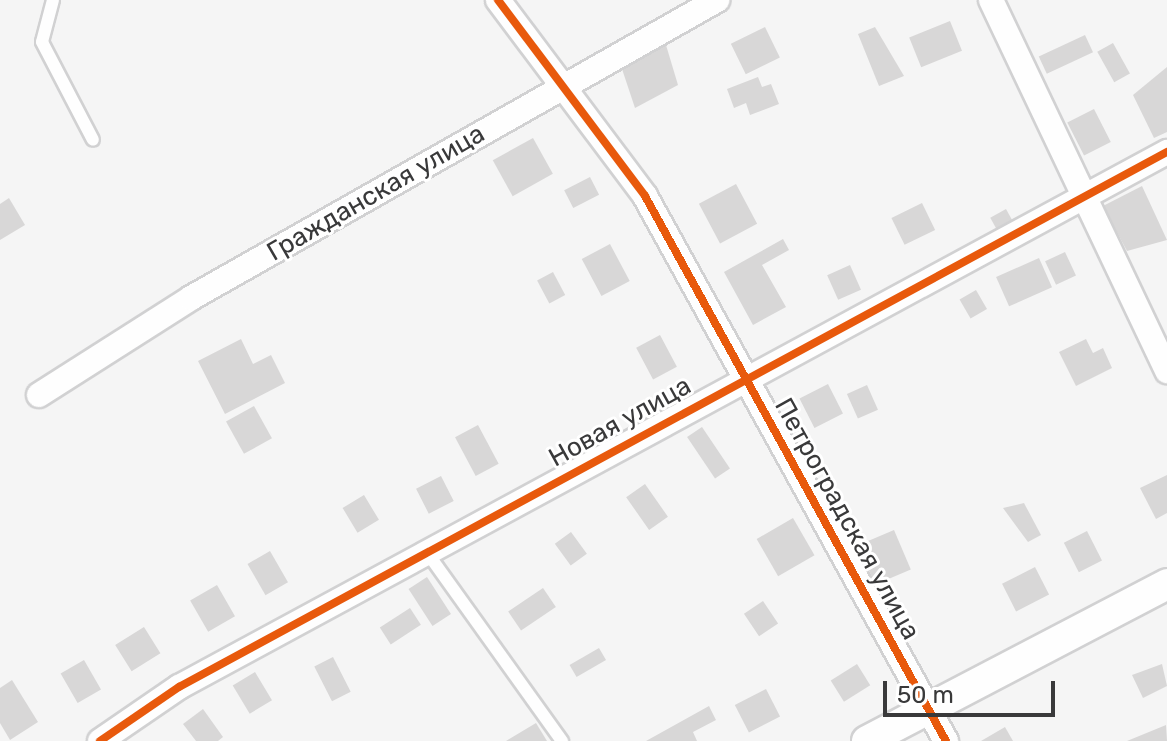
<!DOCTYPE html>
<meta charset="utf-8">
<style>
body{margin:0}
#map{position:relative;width:1167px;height:741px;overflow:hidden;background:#f5f5f5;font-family:Rubik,sans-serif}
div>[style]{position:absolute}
.building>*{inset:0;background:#d8d7d7;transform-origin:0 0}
.roads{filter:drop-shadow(2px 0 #d1d1d2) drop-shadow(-2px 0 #d1d1d2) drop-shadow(0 2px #d1d1d2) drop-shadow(0 -2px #d1d1d2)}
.service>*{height:12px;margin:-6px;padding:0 6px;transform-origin:6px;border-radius:6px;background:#fefefe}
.minor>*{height:24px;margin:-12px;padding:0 12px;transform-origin:12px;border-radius:12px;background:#fefefe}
.tertiary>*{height:30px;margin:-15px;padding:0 15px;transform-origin:15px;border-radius:15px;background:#fefefe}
.cycleway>*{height:8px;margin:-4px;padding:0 4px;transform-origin:4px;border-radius:4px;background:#e8590c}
span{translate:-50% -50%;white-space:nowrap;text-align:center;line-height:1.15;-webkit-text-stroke:6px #fff;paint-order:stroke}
.street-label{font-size:26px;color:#39393a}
.scale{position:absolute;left:883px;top:681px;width:172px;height:36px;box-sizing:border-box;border:4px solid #39393a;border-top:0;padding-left:10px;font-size:24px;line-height:28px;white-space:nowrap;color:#39393a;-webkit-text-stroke:6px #fff;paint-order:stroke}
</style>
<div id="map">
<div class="building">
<i style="left:950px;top:21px;width:32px;height:44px;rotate:68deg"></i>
<i style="left:765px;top:27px;width:34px;height:38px;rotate:64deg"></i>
<i style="clip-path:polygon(875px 27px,904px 76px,879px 86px,858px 34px)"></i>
<i style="left:1085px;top:35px;width:19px;height:51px;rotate:65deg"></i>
<i style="left:1113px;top:43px;width:35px;height:18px;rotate:61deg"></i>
<i style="clip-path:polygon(666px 45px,678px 85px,635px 108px,622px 69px)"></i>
<i style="clip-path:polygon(1167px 67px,1167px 132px,1154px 138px,1133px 95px)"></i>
<i style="clip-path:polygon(758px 77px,762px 87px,771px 84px,779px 104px,750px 115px,746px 103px,734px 108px,727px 89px)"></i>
<i style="left:1094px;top:109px;width:37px;height:30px;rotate:63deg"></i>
<i style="left:533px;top:138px;width:41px;height:46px;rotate:61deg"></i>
<i style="left:590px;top:177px;width:20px;height:29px;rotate:63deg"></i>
<i style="left:736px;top:184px;width:45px;height:42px;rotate:62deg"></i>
<i style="clip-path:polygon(1142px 186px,1167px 240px,1127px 251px,1103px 206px)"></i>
<i style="clip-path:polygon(9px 198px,25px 225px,0 240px,0 204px)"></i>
<i style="left:922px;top:203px;width:30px;height:34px;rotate:64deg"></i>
<i style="left:1006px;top:209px;width:18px;height:18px;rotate:61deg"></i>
<i style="clip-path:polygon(783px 239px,789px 250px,762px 265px,786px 307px,753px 325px,724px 272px)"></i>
<i style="left:610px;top:244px;width:42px;height:32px;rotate:62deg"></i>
<i style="left:1065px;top:252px;width:26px;height:22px;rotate:65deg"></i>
<i style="left:1039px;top:258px;width:32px;height:47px;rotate:66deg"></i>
<i style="left:850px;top:265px;width:27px;height:25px;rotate:66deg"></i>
<i style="left:553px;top:272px;width:26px;height:18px;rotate:62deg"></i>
<i style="left:976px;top:290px;width:22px;height:19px;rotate:60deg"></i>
<i style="left:660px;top:335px;width:36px;height:27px;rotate:62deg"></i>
<i style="clip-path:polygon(241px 339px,253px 364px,271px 355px,285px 383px,225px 414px,198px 361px)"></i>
<i style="clip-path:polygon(1086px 339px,1093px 353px,1103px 348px,1112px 368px,1076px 386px,1059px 352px)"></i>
<i style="left:828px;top:384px;width:33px;height:32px;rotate:63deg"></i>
<i style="left:867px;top:385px;width:27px;height:22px;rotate:66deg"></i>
<i style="left:254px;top:406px;width:37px;height:32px;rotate:61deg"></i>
<i style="left:478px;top:425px;width:44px;height:26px;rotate:62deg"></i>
<i style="left:702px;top:427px;width:50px;height:18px;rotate:56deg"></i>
<i style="clip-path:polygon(1167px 475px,1167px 513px,1156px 519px,1140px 488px)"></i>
<i style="left:441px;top:476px;width:28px;height:28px;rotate:63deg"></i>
<i style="left:645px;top:484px;width:40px;height:23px;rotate:55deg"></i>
<i style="left:364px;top:495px;width:29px;height:25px;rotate:59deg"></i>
<i style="clip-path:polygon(1024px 503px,1041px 535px,1028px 542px,1003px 508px)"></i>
<i style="left:793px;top:518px;width:43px;height:42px;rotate:60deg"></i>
<i style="left:894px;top:530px;width:43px;height:39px;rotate:67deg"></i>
<i style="left:1087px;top:531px;width:33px;height:26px;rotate:63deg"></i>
<i style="left:571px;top:532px;width:27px;height:20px;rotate:54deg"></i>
<i style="left:270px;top:551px;width:36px;height:26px;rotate:60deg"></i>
<i style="left:1035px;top:567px;width:31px;height:37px;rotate:63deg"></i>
<i style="left:427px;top:577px;width:44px;height:22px;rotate:57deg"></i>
<i style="left:217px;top:585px;width:36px;height:31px;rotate:60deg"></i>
<i style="left:543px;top:588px;width:23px;height:42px;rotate:56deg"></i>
<i style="left:763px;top:601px;width:27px;height:23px;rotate:56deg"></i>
<i style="left:410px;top:608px;width:20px;height:36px;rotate:57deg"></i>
<i style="left:144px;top:627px;width:31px;height:34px;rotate:58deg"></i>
<i style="left:599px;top:648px;width:14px;height:34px;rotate:60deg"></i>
<i style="left:333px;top:657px;width:39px;height:21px;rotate:63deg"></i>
<i style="left:84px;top:660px;width:34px;height:27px;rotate:60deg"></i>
<i style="left:857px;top:664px;width:25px;height:31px;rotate:58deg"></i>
<i style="clip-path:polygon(1162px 664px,1167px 686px,1143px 698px,1132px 675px)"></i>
<i style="left:255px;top:672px;width:33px;height:26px;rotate:59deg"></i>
<i style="clip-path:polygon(12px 680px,38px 722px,10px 740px,0 723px,0 688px)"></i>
<i style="left:766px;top:689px;width:31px;height:35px;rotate:63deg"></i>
<i style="clip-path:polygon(709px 706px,716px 720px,693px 732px,697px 741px,646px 741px)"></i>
<i style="clip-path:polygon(203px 709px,223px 737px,218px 741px,196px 741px,183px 724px)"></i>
<i style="clip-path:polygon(536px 723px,547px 741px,506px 741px)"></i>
<i style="clip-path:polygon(1166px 725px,1167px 741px,1127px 741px)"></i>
<i style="clip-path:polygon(1005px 727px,1013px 741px,981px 741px)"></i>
</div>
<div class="roads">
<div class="service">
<i style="left:53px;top:0;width:43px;rotate:104.7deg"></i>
<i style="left:42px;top:42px;width:110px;rotate:62.5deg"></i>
<i style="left:426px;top:551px;width:234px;rotate:54.4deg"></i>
</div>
<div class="minor">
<i style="left:498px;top:0;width:245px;rotate:53.1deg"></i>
<i style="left:645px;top:196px;width:623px;rotate:61.09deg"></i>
<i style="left:991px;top:0;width:411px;rotate:64.6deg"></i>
<i style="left:39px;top:395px;width:180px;rotate:-32.5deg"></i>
<i style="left:191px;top:298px;width:605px;rotate:-29.53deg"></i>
<i style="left:100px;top:741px;width:96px;rotate:-34.4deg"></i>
<i style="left:179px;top:687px;width:1124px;rotate:-28.44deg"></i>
</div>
<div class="tertiary">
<i style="left:867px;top:741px;width:339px;rotate:-27.6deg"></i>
</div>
</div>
<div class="cycleway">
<i style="left:498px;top:0;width:245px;rotate:53.1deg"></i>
<i style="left:645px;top:196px;width:623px;rotate:61.09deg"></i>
<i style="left:100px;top:741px;width:96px;rotate:-34.4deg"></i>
<i style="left:179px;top:687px;width:1124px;rotate:-28.44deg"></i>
</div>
<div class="street-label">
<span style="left:376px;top:193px;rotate:-30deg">Гражданская улица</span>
<span style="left:620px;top:422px;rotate:-29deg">Новая улица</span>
<span style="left:847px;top:519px;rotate:61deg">Петроградская улица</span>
</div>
<div class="scale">50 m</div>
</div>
